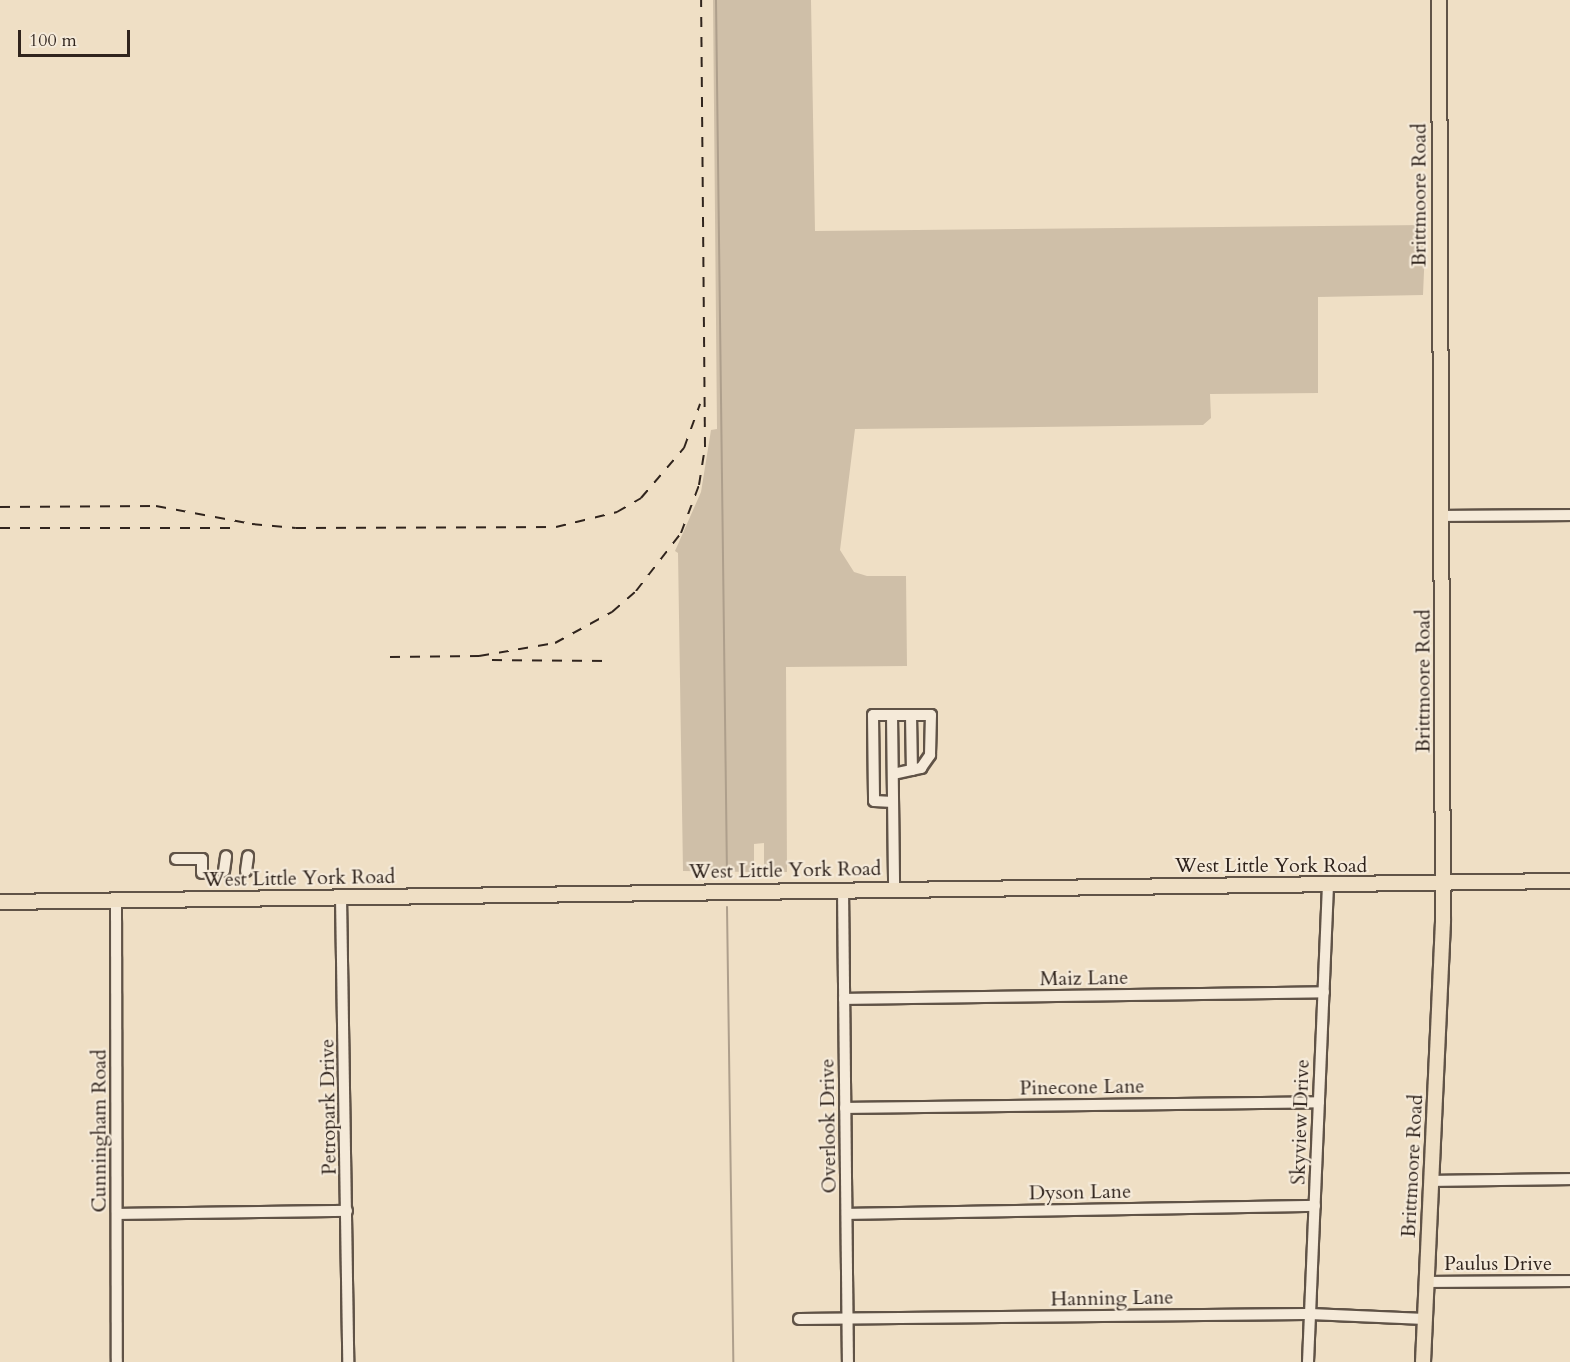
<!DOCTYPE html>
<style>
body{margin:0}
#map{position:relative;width:1570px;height:1362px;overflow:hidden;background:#efdfc5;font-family:Cardo,serif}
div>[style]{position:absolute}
.green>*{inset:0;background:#cfbfa8}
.stream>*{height:2px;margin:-1px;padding:0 1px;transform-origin:1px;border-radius:1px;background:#ae9f8c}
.roads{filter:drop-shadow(2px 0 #605347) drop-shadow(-2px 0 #605347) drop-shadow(0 2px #605347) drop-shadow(0 -2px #605347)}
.minor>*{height:10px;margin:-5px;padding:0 5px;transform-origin:5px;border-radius:5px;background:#f5ead9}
.major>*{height:14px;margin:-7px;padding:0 7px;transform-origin:7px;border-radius:7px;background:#efdfc5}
.rail>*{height:2px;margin-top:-1px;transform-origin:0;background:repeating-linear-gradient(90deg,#30241d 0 10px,transparent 0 20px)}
span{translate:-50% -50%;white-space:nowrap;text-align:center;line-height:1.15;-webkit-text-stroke:4.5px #f5ead9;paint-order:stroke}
.street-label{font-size:20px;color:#30241d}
.scale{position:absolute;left:18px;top:30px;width:112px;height:27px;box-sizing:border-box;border:3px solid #30241d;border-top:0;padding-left:8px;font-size:18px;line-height:21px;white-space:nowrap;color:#30241d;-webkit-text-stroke:4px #f5ead9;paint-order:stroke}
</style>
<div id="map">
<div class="green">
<i style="clip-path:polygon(713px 0,811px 0,815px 231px,1426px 225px,1423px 295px,1318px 297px,1318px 393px,1210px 394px,1211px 418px,1203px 425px,855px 429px,840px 550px,854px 572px,867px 576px,906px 576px,907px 666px,786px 667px,787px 872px,764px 872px,764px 843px,754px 844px,754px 872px,683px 871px,678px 553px,675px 551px,701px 492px,711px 430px,717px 429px)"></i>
</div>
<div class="stream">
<i style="left:716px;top:0;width:877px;rotate:89.28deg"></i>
<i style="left:727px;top:907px;width:455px;rotate:89.2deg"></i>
</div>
<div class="roads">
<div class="minor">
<i style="left:1441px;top:516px;width:129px;rotate:-0.4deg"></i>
<i style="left:892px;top:715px;width:173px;rotate:89.3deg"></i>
<i style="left:911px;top:715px;width:55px;rotate:89deg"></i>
<i style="left:893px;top:774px;width:29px;rotate:-12deg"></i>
<i style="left:921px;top:768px;width:16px;rotate:-55deg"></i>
<i style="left:930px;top:755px;width:40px;rotate:-88.6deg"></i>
<i style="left:931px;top:715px;width:58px;rotate:180deg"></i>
<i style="left:873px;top:715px;width:86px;rotate:89.3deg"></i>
<i style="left:874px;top:801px;width:19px;rotate:3deg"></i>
<i style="left:176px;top:859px;width:26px"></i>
<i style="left:202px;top:859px;width:14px;rotate:90deg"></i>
<i style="left:224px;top:871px;width:15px;rotate:-82deg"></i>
<i style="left:246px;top:871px;width:15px;rotate:-82deg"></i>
<i style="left:843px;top:889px;width:473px;rotate:89.4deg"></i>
<i style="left:341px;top:897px;width:465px;rotate:89.1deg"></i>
<i style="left:116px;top:900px;width:462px;rotate:89.9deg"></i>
<i style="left:844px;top:999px;width:480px;rotate:-0.8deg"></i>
<i style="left:845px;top:1108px;width:474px;rotate:-0.7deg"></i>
<i style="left:1431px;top:1181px;width:139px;rotate:-0.8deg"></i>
<i style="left:118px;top:1214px;width:229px;rotate:-0.8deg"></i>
<i style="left:847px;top:1214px;width:468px;rotate:-1deg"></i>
<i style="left:1427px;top:1282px;width:143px;rotate:-0.4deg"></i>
<i style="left:799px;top:1319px;width:511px;rotate:-0.56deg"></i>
<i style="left:1310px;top:1314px;width:115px;rotate:2.5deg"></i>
<i style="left:1308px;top:1362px;width:478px;rotate:-87.6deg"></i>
</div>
<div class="major">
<i style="left:0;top:902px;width:1570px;rotate:-0.77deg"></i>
<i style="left:1423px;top:1362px;width:441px;rotate:-87.4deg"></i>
<i style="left:1443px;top:921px;width:921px;rotate:-90.25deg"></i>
</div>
</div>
<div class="rail">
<i style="left:0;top:507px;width:156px;rotate:-0.4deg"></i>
<i style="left:156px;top:506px;width:98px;rotate:10.6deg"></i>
<i style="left:252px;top:524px;width:44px;rotate:5.2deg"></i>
<i style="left:296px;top:528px;width:260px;rotate:-0.2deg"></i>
<i style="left:556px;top:527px;width:63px;rotate:-13.8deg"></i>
<i style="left:617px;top:512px;width:28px;rotate:-30deg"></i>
<i style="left:641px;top:498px;width:66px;rotate:-49.3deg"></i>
<i style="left:684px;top:448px;width:47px;rotate:-70deg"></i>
<i style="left:0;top:528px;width:239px"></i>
<i style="left:390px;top:657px;width:89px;rotate:-0.6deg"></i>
<i style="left:479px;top:656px;width:77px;rotate:-9.7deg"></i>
<i style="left:555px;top:643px;width:65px;rotate:-28.5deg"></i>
<i style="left:612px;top:612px;width:32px;rotate:-41deg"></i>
<i style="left:636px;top:591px;width:73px;rotate:-52.2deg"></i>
<i style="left:681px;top:533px;width:51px;rotate:-69.4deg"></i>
<i style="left:699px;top:485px;width:38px;rotate:-81deg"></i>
<i style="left:705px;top:447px;width:447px;rotate:-90.5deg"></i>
<i style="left:492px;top:660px;width:120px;rotate:0.5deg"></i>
</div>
<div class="street-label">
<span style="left:1419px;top:195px;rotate:-90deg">Brittmoore Road</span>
<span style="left:1423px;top:681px;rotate:-90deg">Brittmoore Road</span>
<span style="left:1271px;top:865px">West Little York Road</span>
<span style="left:785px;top:870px;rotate:-1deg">West Little York Road</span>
<span style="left:299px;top:878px;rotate:-1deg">West Little York Road</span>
<span style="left:1084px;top:978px;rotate:-1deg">Maiz Lane</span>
<span style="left:1082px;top:1087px;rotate:-1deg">Pinecone Lane</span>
<span style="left:328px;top:1107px;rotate:-91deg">Petropark Drive</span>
<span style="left:1300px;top:1122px;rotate:-88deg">Skyview Drive</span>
<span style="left:828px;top:1126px;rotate:-91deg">Overlook Drive</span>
<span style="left:99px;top:1131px;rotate:-90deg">Cunningham Road</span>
<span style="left:1412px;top:1166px;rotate:-87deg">Brittmoore Road</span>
<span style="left:1080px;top:1192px;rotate:-1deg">Dyson Lane</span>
<span style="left:1498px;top:1263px">Paulus Drive</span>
<span style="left:1112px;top:1298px;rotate:-1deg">Hanning Lane</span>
</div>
<div class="scale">100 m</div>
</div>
